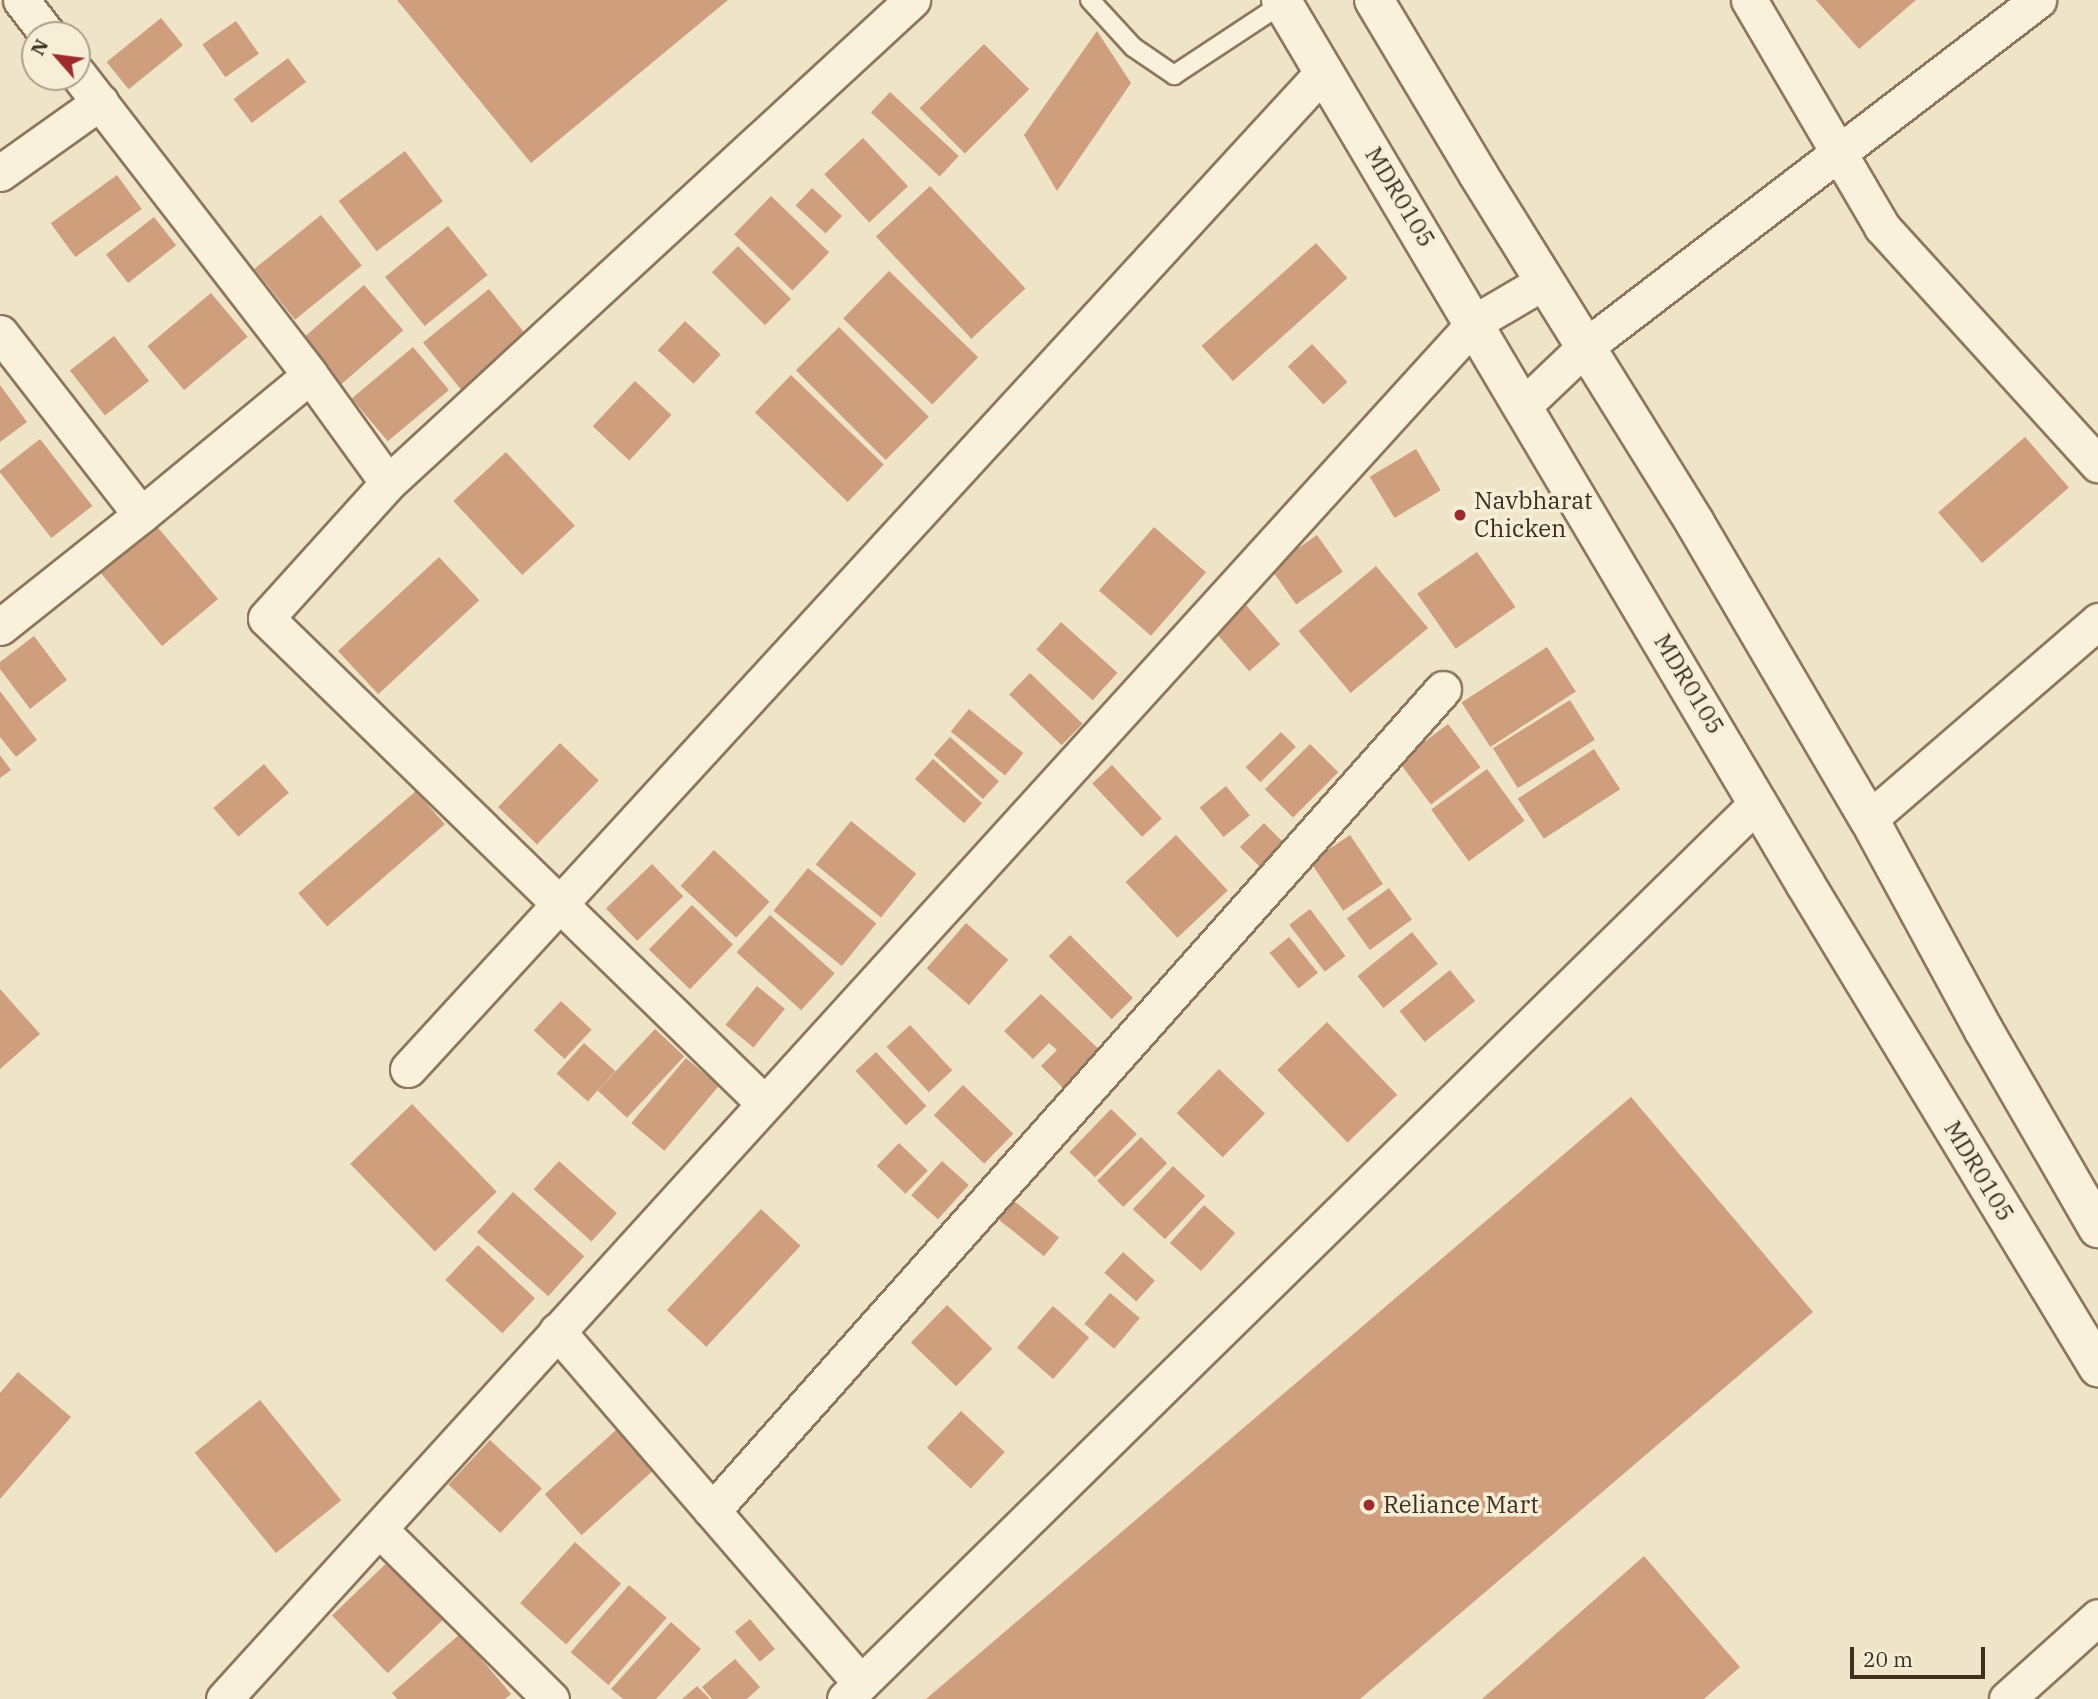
<!DOCTYPE html>
<style>
body{margin:0}
#map{position:relative;width:2098px;height:1699px;overflow:hidden;background:#f0e4c8;font-family:"IBM Plex Serif",serif}
div>[style]{position:absolute}
.building>*{inset:0;background:#cf9f7d;transform-origin:0 0}
.roads{filter:drop-shadow(2px 0 #8d765c) drop-shadow(-2px 0 #8d765c) drop-shadow(0 2px #8d765c) drop-shadow(0 -2px #8d765c)}
.lane>*{height:18px;margin:-9px;padding:0 9px;transform-origin:9px;border-radius:9px;background:#faf1dc}
.street>*{height:35px;margin:-17.5px;padding:0 17.5px;transform-origin:17.5px;border-radius:17.5px;background:#faf1dc}
.secondary>*{height:38px;margin:-19px;padding:0 19px;transform-origin:19px;border-radius:19px;background:#faf1dc}
.dots>*{width:19px;height:19px;translate:-50% -50%;box-sizing:border-box;border:4px solid #f7eed8;border-radius:50%}
span{translate:-50% -50%;white-space:nowrap;text-align:center;line-height:1.15;-webkit-text-stroke:7px #f7eed8;paint-order:stroke}
.street-label{font-size:24px;color:#3d2e20}
.poi-label{font-size:24px;color:#3d2e20}
.left{translate:0 -50%;text-align:left}
.north{position:absolute;left:21px;top:21px;width:70px;height:70px;box-sizing:border-box;background:#f7eed8;border:2px solid #ada18e;border-radius:50%;rotate:298deg;font-size:19px;font-weight:700;line-height:28px;text-align:center;color:#3d2e20}
.north::after{content:'';display:block;margin:auto;width:24px;height:32px;background:#9e2a2b;clip-path:polygon(50% 0,100% 100%,50% 72%,0 100%)}
.scale{position:absolute;left:1850px;top:1647px;width:135px;height:32px;box-sizing:border-box;border:4px solid #3d2e20;border-top:0;padding-left:9px;font-size:21px;line-height:24px;white-space:nowrap;color:#3d2e20;-webkit-text-stroke:5px #f7eed8;paint-order:stroke}
</style>
<div id="map">
<div class="building">
<i style="clip-path:polygon(397px 0,728px 0,531px 163px)"></i>
<i style="clip-path:polygon(1816px 0,1916px 0,1859px 49px)"></i>
<i style="left:161px;top:18px;width:35px;height:70px;rotate:51deg"></i>
<i style="left:236px;top:21px;width:40px;height:41px;rotate:55deg"></i>
<i style="clip-path:polygon(1097px 31px,1131px 83px,1057px 191px,1024px 135px)"></i>
<i style="left:984px;top:44px;width:64px;height:91px;rotate:45deg"></i>
<i style="left:288px;top:58px;width:30px;height:68px;rotate:53deg"></i>
<i style="left:890px;top:92px;width:94px;height:28px;rotate:43deg"></i>
<i style="left:863px;top:138px;width:66px;height:53px;rotate:47deg"></i>
<i style="left:405px;top:151px;width:63px;height:83px;rotate:53deg"></i>
<i style="left:117px;top:175px;width:42px;height:82px;rotate:54deg"></i>
<i style="left:930px;top:186px;width:140px;height:74px;rotate:47deg"></i>
<i style="left:812px;top:188px;width:41px;height:24px;rotate:43deg"></i>
<i style="left:771px;top:196px;width:81px;height:53px;rotate:44deg"></i>
<i style="left:321px;top:215px;width:65px;height:86px;rotate:51deg"></i>
<i style="left:154px;top:217px;width:36px;height:61px;rotate:52deg"></i>
<i style="left:448px;top:226px;width:63px;height:81px;rotate:51deg"></i>
<i style="left:1316px;top:243px;width:47px;height:154px;rotate:48deg"></i>
<i style="left:738px;top:246px;width:75px;height:37px;rotate:45deg"></i>
<i style="left:889px;top:271px;width:124px;height:66px;rotate:44deg"></i>
<i style="left:364px;top:285px;width:60px;height:83px;rotate:49deg"></i>
<i style="left:489px;top:289px;width:67px;height:85px;rotate:51deg"></i>
<i style="left:211px;top:293px;width:57px;height:83px;rotate:50deg"></i>
<i style="left:685px;top:321px;width:49px;height:40px;rotate:43deg"></i>
<i style="left:839px;top:327px;width:127px;height:61px;rotate:45deg"></i>
<i style="left:114px;top:336px;width:57px;height:56px;rotate:52deg"></i>
<i style="left:1312px;top:344px;width:52px;height:33px;rotate:47deg"></i>
<i style="left:413px;top:347px;width:56px;height:80px;rotate:50deg"></i>
<i style="left:791px;top:375px;width:129px;height:52px;rotate:44deg"></i>
<i style="left:635px;top:381px;width:50px;height:62px;rotate:43deg"></i>
<i style="clip-path:polygon(0 385px,27px 422px,0 442px)"></i>
<i style="left:2025px;top:437px;width:67px;height:115px;rotate:49deg"></i>
<i style="left:40px;top:439px;width:85px;height:52px;rotate:52deg"></i>
<i style="left:1416px;top:449px;width:48px;height:54px;rotate:59deg"></i>
<i style="left:506px;top:452px;width:101px;height:72px;rotate:47deg"></i>
<i style="left:155px;top:524px;width:98px;height:73px;rotate:50deg"></i>
<i style="left:1154px;top:527px;width:69px;height:84px;rotate:41deg"></i>
<i style="left:1317px;top:535px;width:45px;height:57px;rotate:55deg"></i>
<i style="left:1477px;top:552px;width:67px;height:73px;rotate:55deg"></i>
<i style="left:439px;top:557px;width:59px;height:138px;rotate:47deg"></i>
<i style="left:1376px;top:566px;width:81px;height:101px;rotate:50deg"></i>
<i style="left:1246px;top:605px;width:52px;height:41px;rotate:49deg"></i>
<i style="left:1061px;top:622px;width:76px;height:37px;rotate:42deg"></i>
<i style="clip-path:polygon(34px 636px,67px 680px,30px 709px,0 669px,0 662px)"></i>
<i style="left:1547px;top:647px;width:53px;height:102px;rotate:57deg"></i>
<i style="left:1030px;top:673px;width:73px;height:30px;rotate:44deg"></i>
<i style="clip-path:polygon(0 691px,37px 740px,16px 757px,0 737px)"></i>
<i style="left:1570px;top:700px;width:47px;height:91px;rotate:58deg"></i>
<i style="left:969px;top:709px;width:70px;height:29px;rotate:39deg"></i>
<i style="left:1448px;top:724px;width:54px;height:62px;rotate:53deg"></i>
<i style="left:1281px;top:732px;width:21px;height:50px;rotate:45deg"></i>
<i style="left:950px;top:737px;width:66px;height:24px;rotate:42deg"></i>
<i style="left:560px;top:743px;width:54px;height:89px;rotate:44deg"></i>
<i style="left:1310px;top:744px;width:40px;height:64px;rotate:45deg"></i>
<i style="left:1594px;top:749px;width:48px;height:91px;rotate:57deg"></i>
<i style="clip-path:polygon(0 755px,11px 770px,0 778px)"></i>
<i style="left:933px;top:759px;width:66px;height:27px;rotate:42deg"></i>
<i style="left:264px;top:764px;width:38px;height:67px;rotate:49deg"></i>
<i style="left:1112px;top:765px;width:73px;height:27px;rotate:47deg"></i>
<i style="left:1487px;top:769px;width:64px;height:69px;rotate:54deg"></i>
<i style="left:1226px;top:786px;width:38px;height:34px;rotate:51deg"></i>
<i style="left:416px;top:791px;width:44px;height:156px;rotate:49deg"></i>
<i style="left:851px;top:821px;width:84px;height:56px;rotate:39deg"></i>
<i style="left:1264px;top:823px;width:28px;height:34px;rotate:45deg"></i>
<i style="left:1176px;top:835px;width:76px;height:69px;rotate:47deg"></i>
<i style="left:1350px;top:835px;width:59px;height:48px;rotate:56deg"></i>
<i style="left:714px;top:850px;width:76px;height:49px;rotate:43deg"></i>
<i style="left:652px;top:864px;width:45px;height:64px;rotate:46deg"></i>
<i style="left:808px;top:868px;width:88px;height:55px;rotate:39deg"></i>
<i style="left:1389px;top:888px;width:39px;height:52px;rotate:54deg"></i>
<i style="left:692px;top:905px;width:57px;height:62px;rotate:44deg"></i>
<i style="left:1310px;top:909px;width:59px;height:26px;rotate:53deg"></i>
<i style="left:770px;top:915px;width:87px;height:50px;rotate:42deg"></i>
<i style="left:966px;top:923px;width:56px;height:60px;rotate:41deg"></i>
<i style="left:1412px;top:932px;width:41px;height:70px;rotate:51deg"></i>
<i style="left:1070px;top:935px;width:89px;height:30px;rotate:45deg"></i>
<i style="left:1289px;top:937px;width:46px;height:25px;rotate:51deg"></i>
<i style="left:1450px;top:970px;width:40px;height:65px;rotate:51deg"></i>
<i style="left:757px;top:986px;width:36px;height:50px;rotate:39deg"></i>
<i style="clip-path:polygon(0 989px,40px 1034px,0 1069px)"></i>
<i style="clip-path:polygon(1041px 994px,1105px 1055px,1068px 1093px,1041px 1066px,1057px 1050px,1049px 1043px,1033px 1059px,1004px 1031px)"></i>
<i style="left:561px;top:1001px;width:42px;height:40px;rotate:43deg"></i>
<i style="left:1327px;top:1022px;width:101px;height:69px;rotate:46deg"></i>
<i style="left:910px;top:1025px;width:62px;height:32px;rotate:47deg"></i>
<i style="left:655px;top:1029px;width:40px;height:84px;rotate:43deg"></i>
<i style="left:584px;top:1043px;width:42px;height:41px;rotate:42deg"></i>
<i style="left:876px;top:1052px;width:74px;height:28px;rotate:47deg"></i>
<i style="left:686px;top:1058px;width:43px;height:85px;rotate:40deg"></i>
<i style="left:1219px;top:1069px;width:64px;height:61px;rotate:44deg"></i>
<i style="left:963px;top:1085px;width:70px;height:42px;rotate:44deg"></i>
<i style="clip-path:polygon(1631px 1097px,1813px 1312px,1360px 1699px,926px 1699px)"></i>
<i style="left:412px;top:1104px;width:122px;height:86px;rotate:46deg"></i>
<i style="left:1111px;top:1109px;width:36px;height:60px;rotate:44deg"></i>
<i style="left:1141px;top:1137px;width:37px;height:62px;rotate:45deg"></i>
<i style="left:899px;top:1143px;width:40px;height:32px;rotate:44deg"></i>
<i style="left:559px;top:1161px;width:78px;height:38px;rotate:42deg"></i>
<i style="left:942px;top:1161px;width:36px;height:46px;rotate:42deg"></i>
<i style="left:1173px;top:1166px;width:44px;height:59px;rotate:43deg"></i>
<i style="left:513px;top:1192px;width:96px;height:54px;rotate:42deg"></i>
<i style="left:1014px;top:1201px;width:58px;height:24px;rotate:39deg"></i>
<i style="left:1204px;top:1205px;width:42px;height:51px;rotate:42deg"></i>
<i style="left:761px;top:1209px;width:54px;height:138px;rotate:43deg"></i>
<i style="left:478px;top:1245px;width:78px;height:48px;rotate:43deg"></i>
<i style="left:1123px;top:1252px;width:43px;height:28px;rotate:42deg"></i>
<i style="left:1110px;top:1293px;width:39px;height:40px;rotate:40deg"></i>
<i style="left:947px;top:1305px;width:63px;height:52px;rotate:44deg"></i>
<i style="left:1053px;top:1306px;width:48px;height:55px;rotate:41deg"></i>
<i style="clip-path:polygon(18px 1372px,71px 1417px,0 1499px,0 1393px)"></i>
<i style="left:260px;top:1400px;width:129px;height:84px;rotate:51deg"></i>
<i style="left:961px;top:1411px;width:60px;height:50px;rotate:43deg"></i>
<i style="left:625px;top:1422px;width:55px;height:108px;rotate:48deg"></i>
<i style="left:490px;top:1440px;width:71px;height:61px;rotate:43deg"></i>
<i style="left:575px;top:1542px;width:62px;height:82px;rotate:42deg"></i>
<i style="left:399px;top:1551px;width:80px;height:93px;rotate:46deg"></i>
<i style="clip-path:polygon(1644px 1556px,1740px 1667px,1704px 1699px,1482px 1699px)"></i>
<i style="left:629px;top:1585px;width:50px;height:89px;rotate:41deg"></i>
<i style="left:750px;top:1619px;width:39px;height:20px;rotate:50deg"></i>
<i style="clip-path:polygon(671px 1622px,701px 1649px,656px 1699px,623px 1699px,611px 1689px)"></i>
<i style="clip-path:polygon(460px 1634px,511px 1694px,505px 1699px,397px 1699px,392px 1693px)"></i>
<i style="clip-path:polygon(735px 1659px,760px 1687px,747px 1699px,712px 1699px,702px 1687px)"></i>
<i style="clip-path:polygon(697px 1686px,710px 1699px,682px 1699px)"></i>
</div>
<div class="roads">
<div class="lane">
<i style="left:1090px;top:0;width:64px;rotate:47.5deg"></i>
<i style="left:1133px;top:47px;width:50px;rotate:34.3deg"></i>
<i style="left:1174px;top:75px;width:131px;rotate:-33.4deg"></i>
</div>
<div class="street">
<i style="left:21px;top:0;width:44px;rotate:52.4deg"></i>
<i style="left:1749px;top:0;width:263px;rotate:59.6deg"></i>
<i style="left:1882px;top:227px;width:321px;rotate:47.7deg"></i>
<i style="left:77px;top:73px;width:381px;rotate:52.3deg"></i>
<i style="left:310px;top:375px;width:133px;rotate:54.2deg"></i>
<i style="left:0;top:173px;width:123px;rotate:-35.4deg"></i>
<i style="left:0;top:333px;width:230px;rotate:52.2deg"></i>
<i style="left:1524px;top:405px;width:84px;rotate:-43.6deg"></i>
<i style="left:1585px;top:347px;width:571px;rotate:-37.45deg"></i>
<i style="left:0;top:627px;width:180px;rotate:-38.5deg"></i>
<i style="left:141px;top:515px;width:219px;rotate:-39.6deg"></i>
<i style="left:1869px;top:819px;width:303px;rotate:-40.8deg"></i>
<i style="left:408px;top:1069px;width:1355px;rotate:-47.45deg"></i>
<i style="left:764px;top:1103px;width:695px;rotate:-135.76deg"></i>
<i style="left:266px;top:618px;width:182px;rotate:-47.9deg"></i>
<i style="left:388px;top:483px;width:713px;rotate:-42.67deg"></i>
<i style="left:557px;top:1331px;width:465px;rotate:49.2deg"></i>
<i style="left:712px;top:1511px;width:1100px;rotate:-48.35deg"></i>
<i style="left:379px;top:1529px;width:242px;rotate:44.7deg"></i>
<i style="left:224px;top:1699px;width:1860px;rotate:-47.74deg"></i>
<i style="left:1475px;top:322px;width:81px;rotate:-30.4deg"></i>
<i style="left:845px;top:1699px;width:1280px;rotate:-44.49deg"></i>
<i style="left:2007px;top:1699px;width:122px;rotate:-42deg"></i>
</div>
<div class="secondary">
<i style="left:1281px;top:0;width:1029px;rotate:59.32deg"></i>
<i style="left:1806px;top:885px;width:564px;rotate:58.79deg"></i>
<i style="left:1374px;top:0;width:203px;rotate:59.1deg"></i>
<i style="left:1478px;top:174px;width:411px;rotate:58.1deg"></i>
<i style="left:1695px;top:523px;width:343px;rotate:59.6deg"></i>
<i style="left:1869px;top:819px;width:239px;rotate:61.5deg"></i>
<i style="left:1983px;top:1029px;width:230px;rotate:60deg"></i>
</div>
</div>
<div class="dots">
<i style="left:1460px;top:515px;background:#9e2a2b"></i>
<i style="left:1369px;top:1505px;background:#9e2a2b"></i>
</div>
<div class="street-label">
<span style="left:1400px;top:197px;rotate:59deg">MDR0105</span>
<span style="left:1689px;top:684px;rotate:59deg">MDR0105</span>
<span style="left:1979px;top:1171px;rotate:59deg">MDR0105</span>
</div>
<div class="poi-label">
<span class="left" style="left:1474px;top:515px">Navbharat<br>Chicken</span>
<span class="left" style="left:1383px;top:1505px">Reliance Mart</span>
</div>
<div class="north">N</div>
<div class="scale">20 m</div>
</div>
